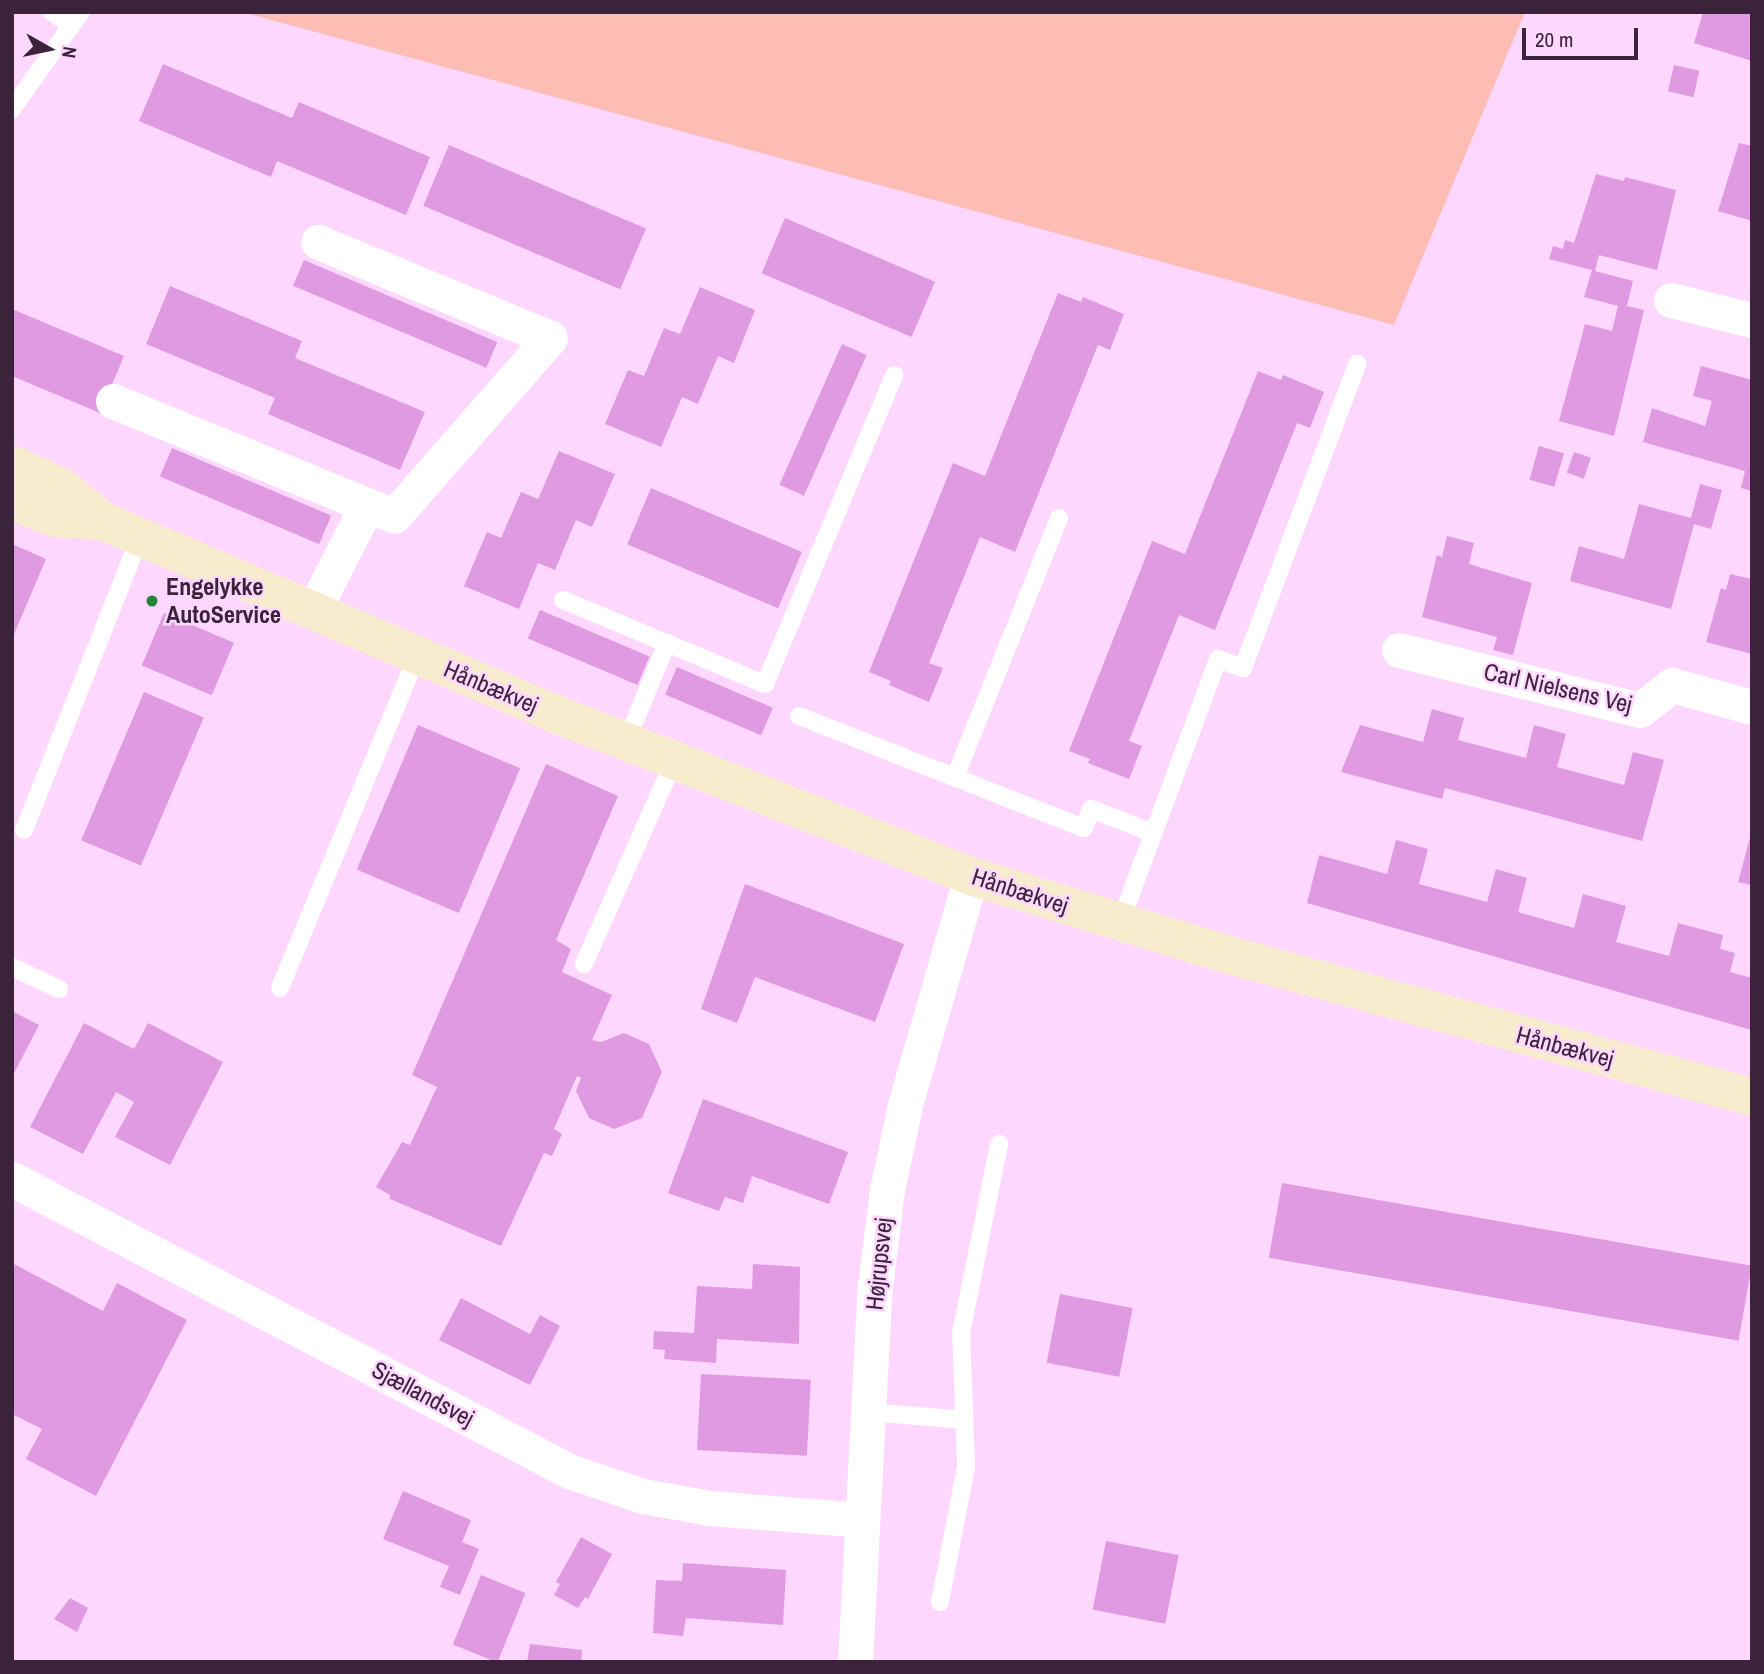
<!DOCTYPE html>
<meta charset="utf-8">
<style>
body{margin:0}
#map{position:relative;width:1764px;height:1674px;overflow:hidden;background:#fdd7fd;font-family:"Archivo Narrow",sans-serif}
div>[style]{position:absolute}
.green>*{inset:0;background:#fdbcb4}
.building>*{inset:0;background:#e09ae1;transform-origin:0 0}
.lane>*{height:18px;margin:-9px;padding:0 9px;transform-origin:9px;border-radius:9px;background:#fff}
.street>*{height:35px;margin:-17.5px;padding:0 17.5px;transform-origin:17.5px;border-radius:17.5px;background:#fff}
.secondary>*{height:38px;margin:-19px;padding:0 19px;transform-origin:19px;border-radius:19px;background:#f8eccf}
.dots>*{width:19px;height:19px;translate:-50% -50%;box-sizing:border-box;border:4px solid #fdd7fd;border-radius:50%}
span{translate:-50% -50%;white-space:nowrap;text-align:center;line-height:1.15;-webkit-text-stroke:5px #fdd7fd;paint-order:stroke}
.poi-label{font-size:24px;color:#3b233b;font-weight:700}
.left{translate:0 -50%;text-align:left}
.street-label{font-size:24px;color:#3b233b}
.frame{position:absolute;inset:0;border:14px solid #3b233b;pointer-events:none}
.north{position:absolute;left:14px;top:14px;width:70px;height:70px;-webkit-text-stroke:5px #fdd7fd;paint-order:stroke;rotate:99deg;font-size:19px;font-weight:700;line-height:28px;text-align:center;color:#3b233b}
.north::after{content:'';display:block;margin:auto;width:24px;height:32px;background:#3b233b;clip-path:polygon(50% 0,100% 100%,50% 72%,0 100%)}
.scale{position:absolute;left:1522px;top:28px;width:116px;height:32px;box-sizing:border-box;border:4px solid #3b233b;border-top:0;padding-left:9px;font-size:21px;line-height:24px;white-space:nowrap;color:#3b233b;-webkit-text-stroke:5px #fdd7fd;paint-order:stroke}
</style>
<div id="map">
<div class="green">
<i style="clip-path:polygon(242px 12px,1525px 12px,1394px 325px)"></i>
</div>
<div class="building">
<i style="clip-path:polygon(1703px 12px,1752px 12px,1752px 61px,1694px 43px)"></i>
<i style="clip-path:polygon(163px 64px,292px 118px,299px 102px,430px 157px,406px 215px,277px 161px,271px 177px,139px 121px)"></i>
<i style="left:1674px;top:65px;width:26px;height:27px;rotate:13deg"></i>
<i style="clip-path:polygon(1739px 143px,1752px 146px,1752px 221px,1718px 211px)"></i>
<i style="left:449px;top:145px;width:214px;height:66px;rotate:23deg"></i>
<i style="clip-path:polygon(1596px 174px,1624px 181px,1625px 177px,1676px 190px,1657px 270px,1599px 255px,1595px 271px,1633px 281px,1627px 306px,1644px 310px,1614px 436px,1559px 421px,1585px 324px,1612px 331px,1618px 306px,1584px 297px,1592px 270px,1549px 259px,1553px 246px,1563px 249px,1565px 240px,1574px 243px)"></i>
<i style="left:785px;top:218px;width:163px;height:60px;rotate:23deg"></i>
<i style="left:304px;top:260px;width:210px;height:28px;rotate:23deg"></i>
<i style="clip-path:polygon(170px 286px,302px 341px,295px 358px,425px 412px,400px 470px,268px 414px,275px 398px,146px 344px)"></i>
<i style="clip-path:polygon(700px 287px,755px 310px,734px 363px,718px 356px,698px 404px,682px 397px,661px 447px,605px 424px,628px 370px,644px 376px,664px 328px,680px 334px)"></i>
<i style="clip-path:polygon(1058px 293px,1081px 302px,1083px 297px,1124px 314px,1110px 350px,1098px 345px,1015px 552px,980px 537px,929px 663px,943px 668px,929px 702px,889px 685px,891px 681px,869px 672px,953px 463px,985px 476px)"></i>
<i style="clip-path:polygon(12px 309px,124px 356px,100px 413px,12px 376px)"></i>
<i style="left:842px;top:344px;width:27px;height:154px;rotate:24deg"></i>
<i style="clip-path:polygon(1701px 366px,1752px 380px,1752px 491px,1741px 488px,1745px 471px,1643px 442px,1652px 408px,1705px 426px,1712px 401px,1693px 396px)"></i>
<i style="clip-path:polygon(1258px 371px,1281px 380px,1283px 375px,1324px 392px,1310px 428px,1297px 423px,1215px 630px,1179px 615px,1129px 741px,1142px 746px,1129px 779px,1088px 763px,1090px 759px,1069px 751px,1152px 541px,1185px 554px)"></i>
<i style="left:1539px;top:446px;width:26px;height:35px;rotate:16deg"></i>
<i style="left:172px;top:448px;width:173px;height:31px;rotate:23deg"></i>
<i style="clip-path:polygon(559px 451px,615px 474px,592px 527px,576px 520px,555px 570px,538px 563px,519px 609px,464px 586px,487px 532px,501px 538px,521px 492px,538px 499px)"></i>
<i style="left:1574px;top:452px;width:18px;height:22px;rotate:19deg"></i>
<i style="clip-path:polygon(1700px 484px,1722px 490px,1711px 529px,1694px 524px,1671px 609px,1570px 581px,1579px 546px,1624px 559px,1639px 504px,1691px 518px)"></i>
<i style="left:651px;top:488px;width:164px;height:61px;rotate:23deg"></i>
<i style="clip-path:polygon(1447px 536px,1474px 543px,1469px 564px,1532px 583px,1513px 655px,1493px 650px,1497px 637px,1422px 617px,1437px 555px,1442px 557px)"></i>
<i style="clip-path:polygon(12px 544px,46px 559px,12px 639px)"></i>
<i style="clip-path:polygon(1730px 574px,1752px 579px,1752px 654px,1706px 642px,1721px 588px,1726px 590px)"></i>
<i style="left:540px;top:610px;width:119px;height:31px;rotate:23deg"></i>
<i style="left:164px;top:613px;width:76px;height:57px;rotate:23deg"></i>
<i style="left:677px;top:667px;width:104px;height:30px;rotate:23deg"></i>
<i style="left:144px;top:692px;width:65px;height:161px;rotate:23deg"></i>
<i style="clip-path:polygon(1432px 709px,1464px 718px,1458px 740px,1526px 758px,1534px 725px,1566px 734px,1557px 767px,1624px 785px,1633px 752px,1664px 760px,1642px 841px,1445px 788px,1442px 799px,1341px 772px,1360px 725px,1423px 742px)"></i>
<i style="left:418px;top:725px;width:111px;height:157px;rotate:23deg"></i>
<i style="clip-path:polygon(546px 764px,618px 796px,556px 940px,571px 949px,562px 972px,612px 995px,592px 1040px,601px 1042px,624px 1033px,649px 1044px,662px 1072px,642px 1118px,614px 1129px,589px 1118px,576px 1091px,581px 1078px,577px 1076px,554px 1129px,562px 1134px,552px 1156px,544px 1153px,501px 1246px,390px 1199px,390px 1195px,376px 1187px,402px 1142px,410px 1145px,437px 1087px,412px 1075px)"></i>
<i style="clip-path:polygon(1751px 834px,1752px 835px,1752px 885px,1738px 882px)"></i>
<i style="clip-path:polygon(1396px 840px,1428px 849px,1419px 884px,1487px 902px,1496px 869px,1527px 878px,1518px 912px,1574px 928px,1583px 894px,1626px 906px,1616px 942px,1669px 956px,1678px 923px,1723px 935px,1720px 949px,1735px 953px,1730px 972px,1752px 978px,1752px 1030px,1307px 903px,1319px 855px,1387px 874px)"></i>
<i style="clip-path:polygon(745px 884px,904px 944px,875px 1022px,755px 977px,737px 1023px,701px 1009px)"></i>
<i style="clip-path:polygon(12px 1011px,39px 1025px,12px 1077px)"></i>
<i style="clip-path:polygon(84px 1023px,134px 1049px,148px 1023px,223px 1062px,170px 1165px,115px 1137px,134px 1102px,116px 1092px,83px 1154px,30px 1127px)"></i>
<i style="clip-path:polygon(703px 1099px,848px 1152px,829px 1204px,752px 1176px,743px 1203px,725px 1197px,719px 1211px,668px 1193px)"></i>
<i style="left:1282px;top:1183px;width:477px;height:76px;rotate:10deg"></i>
<i style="clip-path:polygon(12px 1263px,103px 1311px,117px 1283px,187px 1320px,96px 1496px,26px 1459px,42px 1429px,12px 1414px)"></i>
<i style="clip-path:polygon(753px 1264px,800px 1267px,799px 1344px,717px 1339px,716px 1363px,664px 1359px,665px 1350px,653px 1349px,654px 1331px,694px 1333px,697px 1286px,752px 1289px)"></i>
<i style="left:1060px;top:1294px;width:74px;height:70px;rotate:11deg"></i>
<i style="clip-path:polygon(461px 1298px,530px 1334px,540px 1315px,560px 1326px,530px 1385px,439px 1340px)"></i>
<i style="left:701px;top:1374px;width:110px;height:76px;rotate:3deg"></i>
<i style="clip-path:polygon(403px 1491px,471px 1520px,462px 1542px,479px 1549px,460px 1595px,440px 1587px,449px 1566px,383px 1539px)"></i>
<i style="clip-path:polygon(581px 1537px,612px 1554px,588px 1599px,585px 1597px,578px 1608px,554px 1595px,560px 1584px,556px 1582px)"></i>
<i style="left:1106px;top:1541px;width:74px;height:70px;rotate:11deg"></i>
<i style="clip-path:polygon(683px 1563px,786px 1570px,783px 1625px,686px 1618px,683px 1636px,653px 1633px,656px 1580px,682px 1581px)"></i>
<i style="left:481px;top:1575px;width:48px;height:75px;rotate:22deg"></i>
<i style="clip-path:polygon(70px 1598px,88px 1608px,77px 1632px,54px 1619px)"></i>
<i style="clip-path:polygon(530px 1644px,582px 1650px,581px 1662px,527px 1662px)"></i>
</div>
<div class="lane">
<i style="left:52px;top:12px;width:24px;rotate:36deg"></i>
<i style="left:12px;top:109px;width:119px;rotate:-54.6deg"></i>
<i style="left:563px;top:600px;width:219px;rotate:22.6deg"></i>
<i style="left:765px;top:684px;width:335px;rotate:-67.3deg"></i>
<i style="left:799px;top:716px;width:306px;rotate:21.5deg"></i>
<i style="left:1084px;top:828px;width:20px;rotate:-70deg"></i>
<i style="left:1091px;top:809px;width:66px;rotate:21.2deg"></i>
<i style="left:626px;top:742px;width:107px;rotate:-67.5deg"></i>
<i style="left:955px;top:777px;width:279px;rotate:-68.1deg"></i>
<i style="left:24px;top:830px;width:315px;rotate:-68.4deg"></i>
<i style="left:1120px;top:923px;width:282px;rotate:-69.6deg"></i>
<i style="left:1218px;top:659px;width:27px;rotate:20deg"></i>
<i style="left:1243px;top:668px;width:325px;rotate:-69.4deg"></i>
<i style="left:584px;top:964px;width:222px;rotate:-66.1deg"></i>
<i style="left:12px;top:967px;width:52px;rotate:25.1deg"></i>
<i style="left:280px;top:988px;width:359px;rotate:-67.6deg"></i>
<i style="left:869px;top:1412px;width:96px;rotate:4.8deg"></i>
<i style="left:940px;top:1602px;width:137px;rotate:-79.1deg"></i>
<i style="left:966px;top:1467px;width:134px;rotate:-92.1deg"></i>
<i style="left:961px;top:1333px;width:193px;rotate:-78.6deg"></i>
</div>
<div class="street">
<i style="left:1671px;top:300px;width:83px;rotate:13.9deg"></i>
<i style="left:113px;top:401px;width:274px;rotate:22.3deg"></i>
<i style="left:313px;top:611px;width:119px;rotate:-63deg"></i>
<i style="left:367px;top:505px;width:29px;rotate:22deg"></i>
<i style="left:394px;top:516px;width:237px;rotate:-48.8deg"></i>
<i style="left:550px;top:338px;width:251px;rotate:-157.5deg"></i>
<i style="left:1399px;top:650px;width:248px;rotate:14deg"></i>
<i style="left:1640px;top:710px;width:41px;rotate:-38deg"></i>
<i style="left:1672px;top:685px;width:83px;rotate:15.4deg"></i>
<i style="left:12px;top:1179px;width:629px;rotate:27.67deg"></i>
<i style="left:569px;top:1471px;width:78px;rotate:18.7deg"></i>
<i style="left:643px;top:1496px;width:68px;rotate:10.2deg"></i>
<i style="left:710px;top:1508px;width:151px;rotate:4.5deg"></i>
<i style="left:855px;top:1662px;width:377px;rotate:-87deg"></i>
<i style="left:875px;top:1286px;width:97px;rotate:-82.9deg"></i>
<i style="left:887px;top:1190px;width:87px;rotate:-78deg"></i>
<i style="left:905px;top:1105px;width:238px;rotate:-73.9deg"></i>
</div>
<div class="secondary">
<i style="left:12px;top:464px;width:56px;rotate:25.2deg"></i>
<i style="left:63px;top:488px;width:52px;rotate:39.5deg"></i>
<i style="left:103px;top:521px;width:489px;rotate:23.1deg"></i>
<i style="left:553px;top:713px;width:449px;rotate:21.3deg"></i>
<i style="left:971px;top:876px;width:270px;rotate:17deg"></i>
<i style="left:1229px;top:955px;width:542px;rotate:15.19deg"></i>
<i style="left:12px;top:502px;width:47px;rotate:20deg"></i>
<i style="left:56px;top:518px;width:47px;rotate:3.7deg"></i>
</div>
<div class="dots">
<i style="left:152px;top:601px;background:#238336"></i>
</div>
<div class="poi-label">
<span class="left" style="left:166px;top:601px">Engelykke<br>AutoService</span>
</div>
<div class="street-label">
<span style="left:491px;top:687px;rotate:23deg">Hånbækvej</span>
<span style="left:1558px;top:688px;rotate:13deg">Carl Nielsens Vej</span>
<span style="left:1020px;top:891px;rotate:18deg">Hånbækvej</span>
<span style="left:1565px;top:1047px;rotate:15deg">Hånbækvej</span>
<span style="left:879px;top:1264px;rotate:-84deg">Højrupsvej</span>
<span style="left:423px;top:1394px;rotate:28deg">Sjællandsvej</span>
</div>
<div class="frame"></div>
<div class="north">N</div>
<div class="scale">20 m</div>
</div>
